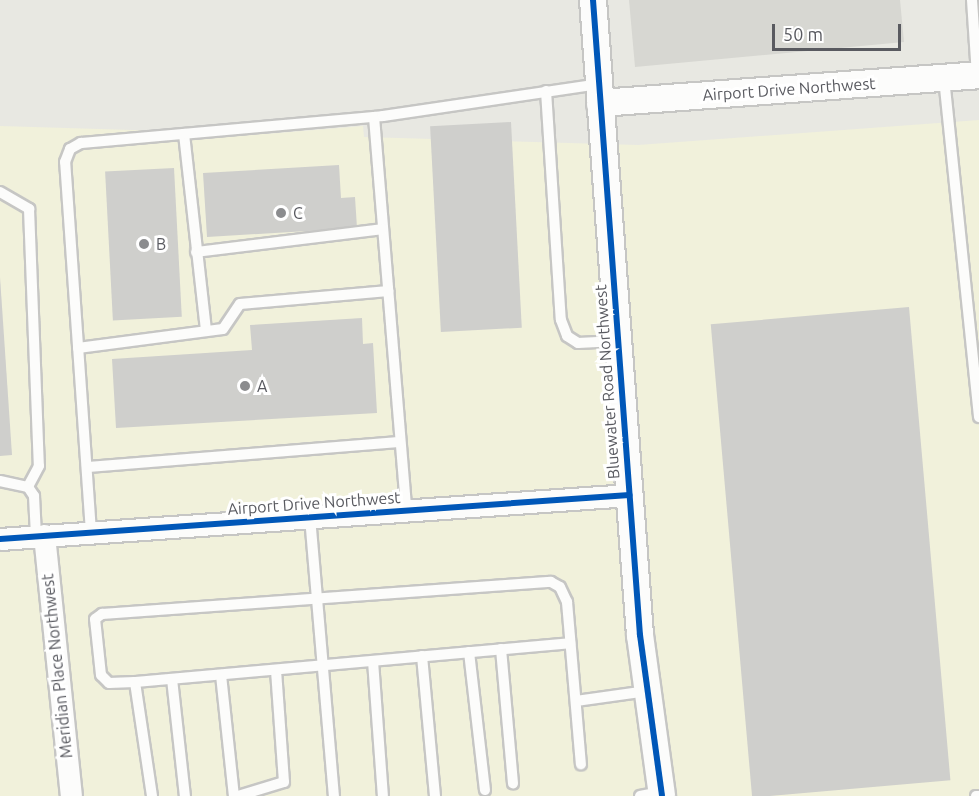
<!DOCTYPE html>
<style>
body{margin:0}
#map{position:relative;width:979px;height:796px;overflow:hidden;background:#e8e8e2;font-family:Ubuntu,sans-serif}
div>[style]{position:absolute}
.commercial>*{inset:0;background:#f1f1db}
.industrial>*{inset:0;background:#d7d7d2}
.building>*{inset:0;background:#cfcfcc;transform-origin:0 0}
.roads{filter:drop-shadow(2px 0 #c6c6c4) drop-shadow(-2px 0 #c6c6c4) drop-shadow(0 2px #c6c6c4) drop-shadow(0 -2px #c6c6c4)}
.service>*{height:10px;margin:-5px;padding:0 5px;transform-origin:5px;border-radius:5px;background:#fcfcfb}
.minor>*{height:21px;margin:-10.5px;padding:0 10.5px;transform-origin:10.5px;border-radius:10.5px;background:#fcfcfb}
.tertiary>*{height:26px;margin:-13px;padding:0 13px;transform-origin:13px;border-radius:13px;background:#fcfcfb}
.cycleway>*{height:6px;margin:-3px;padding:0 3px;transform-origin:3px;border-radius:3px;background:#0057b8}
.dots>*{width:16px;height:16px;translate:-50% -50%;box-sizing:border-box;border:3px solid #fff;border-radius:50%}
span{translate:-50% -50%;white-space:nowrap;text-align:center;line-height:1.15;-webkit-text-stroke:6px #fff;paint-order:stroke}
.street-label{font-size:16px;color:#595a60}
.poi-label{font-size:16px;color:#595a60}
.left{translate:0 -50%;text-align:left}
.scale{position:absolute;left:772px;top:24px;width:129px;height:27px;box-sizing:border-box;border:3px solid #595a60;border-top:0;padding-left:8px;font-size:18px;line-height:21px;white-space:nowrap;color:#595a60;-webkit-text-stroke:4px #fff;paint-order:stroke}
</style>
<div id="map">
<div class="commercial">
<i style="clip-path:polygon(979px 120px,979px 796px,0 796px,0 126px,266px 134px,363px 126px,364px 137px,638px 145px)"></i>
</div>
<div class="industrial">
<i style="clip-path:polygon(629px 0,900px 0,904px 42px,635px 67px)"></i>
</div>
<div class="building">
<i style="left:511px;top:122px;width:206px;height:81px;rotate:87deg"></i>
<i style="clip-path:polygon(339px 165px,341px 198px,355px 197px,357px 228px,207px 237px,203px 173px)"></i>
<i style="left:174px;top:168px;width:149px;height:69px;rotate:87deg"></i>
<i style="clip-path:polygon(0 277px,12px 455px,0 456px)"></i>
<i style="left:909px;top:307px;width:475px;height:199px;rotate:85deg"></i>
<i style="clip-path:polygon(362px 318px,363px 344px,373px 343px,377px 413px,116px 428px,112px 359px,252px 350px,250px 325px)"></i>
</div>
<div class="roads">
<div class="service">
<i style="left:972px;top:0;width:75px;rotate:86.2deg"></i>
<i style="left:944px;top:78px;width:341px;rotate:84.1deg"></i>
<i style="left:546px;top:91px;width:229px;rotate:86.3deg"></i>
<i style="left:561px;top:320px;width:17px;rotate:69deg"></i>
<i style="left:567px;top:336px;width:13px;rotate:32deg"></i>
<i style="left:578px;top:343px;width:39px;rotate:-3deg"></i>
<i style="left:374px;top:117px;width:394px;rotate:85.3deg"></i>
<i style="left:184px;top:134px;width:198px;rotate:83.6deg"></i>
<i style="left:0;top:192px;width:34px;rotate:30deg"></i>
<i style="left:29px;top:209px;width:257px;rotate:87.8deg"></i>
<i style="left:39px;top:466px;width:24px;rotate:118deg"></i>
<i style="left:196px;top:252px;width:188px;rotate:-7deg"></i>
<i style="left:78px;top:348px;width:146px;rotate:-7.5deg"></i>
<i style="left:223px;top:329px;width:30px;rotate:-56deg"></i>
<i style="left:240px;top:304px;width:149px;rotate:-5deg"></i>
<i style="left:87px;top:467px;width:314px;rotate:-4.6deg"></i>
<i style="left:0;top:481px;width:29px;rotate:12deg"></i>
<i style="left:28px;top:487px;width:11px;rotate:56deg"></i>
<i style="left:34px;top:496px;width:40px;rotate:87.1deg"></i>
<i style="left:310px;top:517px;width:280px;rotate:85.1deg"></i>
<i style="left:91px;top:532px;width:371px;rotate:-94deg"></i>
<i style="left:65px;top:162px;width:14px;rotate:-69deg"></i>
<i style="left:70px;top:149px;width:13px;rotate:-29deg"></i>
<i style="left:81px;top:143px;width:303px;rotate:-5.1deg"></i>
<i style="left:383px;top:116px;width:218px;rotate:-8.4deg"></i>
<i style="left:501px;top:649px;width:135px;rotate:84.9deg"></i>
<i style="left:469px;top:652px;width:139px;rotate:83.4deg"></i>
<i style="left:422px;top:656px;width:141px;rotate:84.7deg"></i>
<i style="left:373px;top:661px;width:135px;rotate:85.8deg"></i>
<i style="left:221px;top:675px;width:122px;rotate:83.9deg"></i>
<i style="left:172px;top:679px;width:118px;rotate:83.7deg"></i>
<i style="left:135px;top:682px;width:437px;rotate:-5.1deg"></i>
<i style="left:576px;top:701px;width:72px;rotate:-8deg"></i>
<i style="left:152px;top:796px;width:115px;rotate:-98.5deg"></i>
<i style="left:135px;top:682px;width:26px;rotate:178deg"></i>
<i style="left:109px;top:683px;width:11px;rotate:-135deg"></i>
<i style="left:101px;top:675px;width:56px;rotate:-96.1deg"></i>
<i style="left:95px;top:619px;width:9px;rotate:-36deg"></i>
<i style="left:102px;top:614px;width:450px;rotate:-4.1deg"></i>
<i style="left:551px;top:582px;width:10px;rotate:29deg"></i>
<i style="left:560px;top:587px;width:17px;rotate:65deg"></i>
<i style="left:567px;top:602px;width:163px;rotate:85.1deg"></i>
<i style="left:238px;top:796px;width:48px;rotate:-16.9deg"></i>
<i style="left:284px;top:782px;width:112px;rotate:-94.1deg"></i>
<i style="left:640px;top:796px;width:21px;rotate:-11deg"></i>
<i style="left:976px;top:796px;width:3px"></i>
</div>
<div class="minor">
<i style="left:44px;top:535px;width:262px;rotate:84.1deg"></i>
<i style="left:0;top:539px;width:631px;rotate:-4deg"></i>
</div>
<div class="tertiary">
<i style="left:593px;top:0;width:637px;rotate:85.77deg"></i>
<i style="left:640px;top:635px;width:162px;rotate:82.2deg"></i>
<i style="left:600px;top:103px;width:380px;rotate:-4.2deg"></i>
</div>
</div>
<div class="cycleway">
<i style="left:593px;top:0;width:637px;rotate:85.77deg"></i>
<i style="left:640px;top:635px;width:162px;rotate:82.2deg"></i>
<i style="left:0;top:539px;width:631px;rotate:-4deg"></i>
</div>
<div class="dots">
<i style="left:281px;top:213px;background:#8b8c8e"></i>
<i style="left:144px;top:244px;background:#8b8c8e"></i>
<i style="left:245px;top:386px;background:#8b8c8e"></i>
</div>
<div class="street-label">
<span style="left:789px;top:89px;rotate:-4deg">Airport Drive Northwest</span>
<span style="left:607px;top:382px;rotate:-94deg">Bluewater Road Northwest</span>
<span style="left:314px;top:503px;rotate:-4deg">Airport Drive Northwest</span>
<span style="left:57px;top:666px;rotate:-96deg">Meridian Place Northwest</span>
</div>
<div class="poi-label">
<span class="left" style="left:293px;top:213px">C</span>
<span class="left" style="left:156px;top:244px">B</span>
<span class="left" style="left:257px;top:386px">A</span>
</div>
<div class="scale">50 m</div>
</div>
